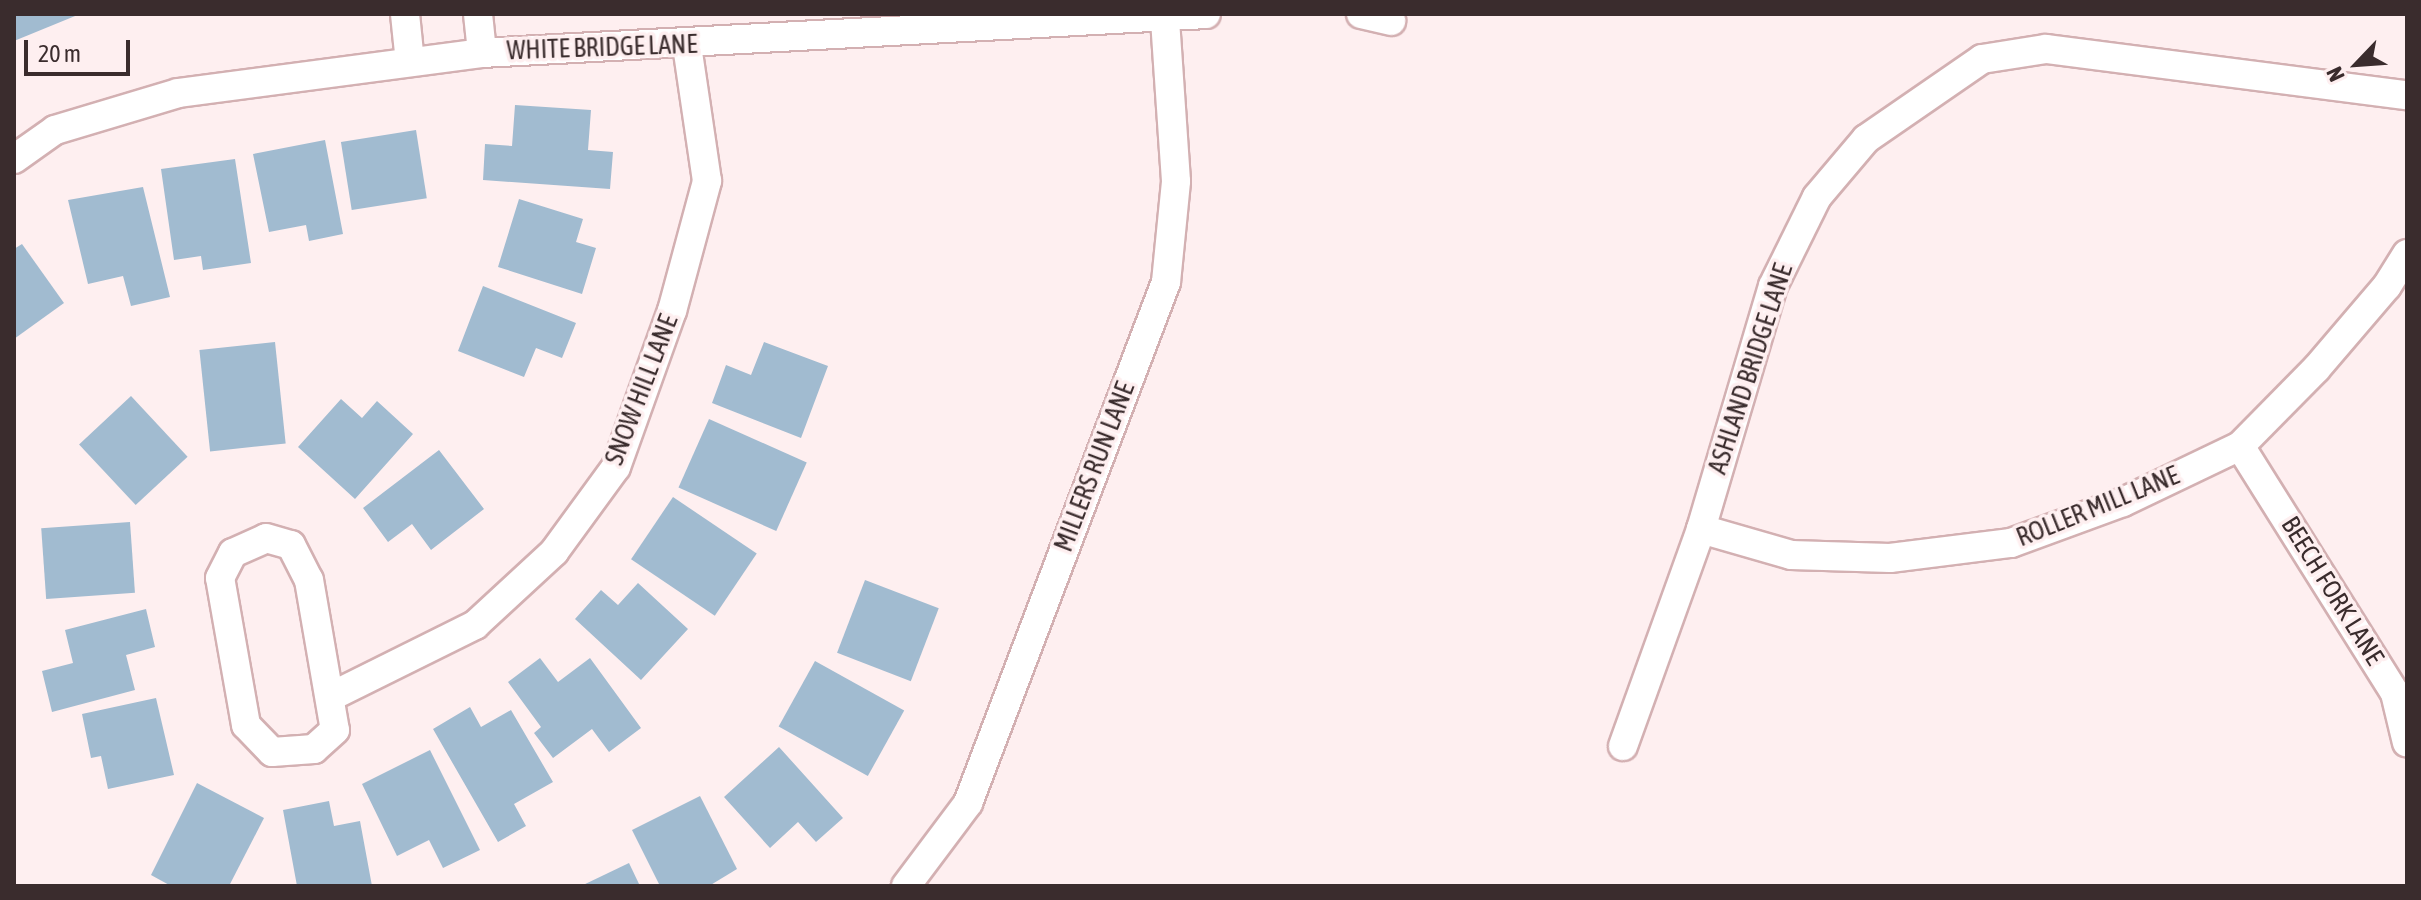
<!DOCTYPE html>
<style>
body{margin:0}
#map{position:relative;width:2421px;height:900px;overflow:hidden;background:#feeff0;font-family:"Asap Condensed",sans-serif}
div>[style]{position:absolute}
.building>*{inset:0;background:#a1bbd0;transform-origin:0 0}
.roads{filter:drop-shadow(2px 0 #d3b0b2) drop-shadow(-2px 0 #d3b0b2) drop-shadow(0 2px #d3b0b2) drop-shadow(0 -2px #d3b0b2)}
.street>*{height:28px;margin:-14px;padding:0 14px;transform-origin:14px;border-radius:14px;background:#fff}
span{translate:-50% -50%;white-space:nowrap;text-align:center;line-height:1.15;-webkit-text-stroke:7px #feeff0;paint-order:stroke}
.street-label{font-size:26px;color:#3a2c2d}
.frame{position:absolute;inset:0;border:16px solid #3a2c2d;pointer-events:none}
.north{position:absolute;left:2317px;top:24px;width:80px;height:80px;-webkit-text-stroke:6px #feeff0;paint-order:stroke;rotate:245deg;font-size:22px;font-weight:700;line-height:32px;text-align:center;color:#3a2c2d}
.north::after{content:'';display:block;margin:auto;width:28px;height:36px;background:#3a2c2d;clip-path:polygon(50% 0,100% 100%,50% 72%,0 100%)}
.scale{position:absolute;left:24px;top:40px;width:106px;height:36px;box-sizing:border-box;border:4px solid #3a2c2d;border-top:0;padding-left:10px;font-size:24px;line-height:28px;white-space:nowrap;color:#3a2c2d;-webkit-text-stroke:6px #feeff0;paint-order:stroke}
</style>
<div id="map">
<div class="building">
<i style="clip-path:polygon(14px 14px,80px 14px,14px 41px)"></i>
<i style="clip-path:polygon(515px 105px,591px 110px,588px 150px,613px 152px,610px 189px,483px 180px,485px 144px,512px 146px)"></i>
<i style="left:416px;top:130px;width:69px;height:76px;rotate:81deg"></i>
<i style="clip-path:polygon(325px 140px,343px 234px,309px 241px,306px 225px,269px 232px,253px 154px)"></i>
<i style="clip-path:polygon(235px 159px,251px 263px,203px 270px,201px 256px,174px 260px,161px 169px)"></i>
<i style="clip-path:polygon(143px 187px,170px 297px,131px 306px,123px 276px,88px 284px,68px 200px)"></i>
<i style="clip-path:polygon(519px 199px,583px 219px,576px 242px,596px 248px,582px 294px,498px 267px)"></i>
<i style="clip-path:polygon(22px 244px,64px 303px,14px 339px,14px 249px)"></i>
<i style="clip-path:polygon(483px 286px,576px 323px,562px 358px,536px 348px,524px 377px,458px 351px)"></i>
<i style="left:275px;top:342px;width:102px;height:76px;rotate:84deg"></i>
<i style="clip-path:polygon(764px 342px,828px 366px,801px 438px,712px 403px,726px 365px,751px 375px)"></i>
<i style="left:131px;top:396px;width:83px;height:71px;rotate:47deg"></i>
<i style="clip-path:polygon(341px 399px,362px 418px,377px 401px,413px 434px,355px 499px,298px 447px)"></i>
<i style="left:709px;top:419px;width:107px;height:75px;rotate:24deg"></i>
<i style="clip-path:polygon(439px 450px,484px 509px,431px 550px,412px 524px,388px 542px,363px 508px)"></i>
<i style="left:673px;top:497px;width:101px;height:75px;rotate:34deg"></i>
<i style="left:130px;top:522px;width:71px;height:89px;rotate:86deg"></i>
<i style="left:865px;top:580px;width:79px;height:78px;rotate:21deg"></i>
<i style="clip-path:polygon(638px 583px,688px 629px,641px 680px,575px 619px,601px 590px,618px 605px)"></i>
<i style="clip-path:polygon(146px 609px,155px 647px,126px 655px,135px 690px,52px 712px,42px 671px,73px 663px,65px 630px)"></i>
<i style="clip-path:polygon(540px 658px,558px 682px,590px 658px,641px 728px,609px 752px,592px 729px,553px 758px,534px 733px,541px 727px,508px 682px)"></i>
<i style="left:815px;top:661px;width:102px;height:75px;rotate:29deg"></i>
<i style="clip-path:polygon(156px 698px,174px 775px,108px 789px,101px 756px,91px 758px,82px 714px)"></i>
<i style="clip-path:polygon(470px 707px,481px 727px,511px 710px,553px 782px,514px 804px,526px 826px,498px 842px,433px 729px)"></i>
<i style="clip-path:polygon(779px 747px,843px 818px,816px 842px,798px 822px,770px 848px,724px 797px)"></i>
<i style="clip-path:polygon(430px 750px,480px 850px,443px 868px,429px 840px,397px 856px,362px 784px)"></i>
<i style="clip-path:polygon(197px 783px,264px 818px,229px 886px,171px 886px,151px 875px)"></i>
<i style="clip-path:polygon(700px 796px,737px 869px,709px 886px,660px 886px,632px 830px)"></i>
<i style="clip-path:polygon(329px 801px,334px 826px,360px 821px,372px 886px,297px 886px,283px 810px)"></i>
<i style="clip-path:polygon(629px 863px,640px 886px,581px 886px)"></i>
</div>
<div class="roads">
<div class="street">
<i style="left:405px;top:14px;width:48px;rotate:84.1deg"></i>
<i style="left:478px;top:14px;width:39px;rotate:84deg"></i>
<i style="left:1361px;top:14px;width:31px;rotate:13deg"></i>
<i style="left:14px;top:159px;width:50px;rotate:-35.3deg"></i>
<i style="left:55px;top:130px;width:128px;rotate:-16.7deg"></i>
<i style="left:178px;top:93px;width:307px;rotate:-7.5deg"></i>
<i style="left:482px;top:53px;width:725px;rotate:-3.08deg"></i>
<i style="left:2240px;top:446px;width:292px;rotate:57.9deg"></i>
<i style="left:2395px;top:693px;width:51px;rotate:76.5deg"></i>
<i style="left:1701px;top:529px;width:94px;rotate:16.1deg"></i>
<i style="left:1791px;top:555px;width:99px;rotate:1.7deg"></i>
<i style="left:1890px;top:558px;width:122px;rotate:-7.1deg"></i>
<i style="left:2011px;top:543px;width:119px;rotate:-20.1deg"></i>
<i style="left:2123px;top:502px;width:130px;rotate:-25.6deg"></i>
<i style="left:2240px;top:446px;width:108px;rotate:-45.4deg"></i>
<i style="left:2316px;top:369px;width:109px;rotate:-49.5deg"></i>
<i style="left:2387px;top:286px;width:38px;rotate:-58deg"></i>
<i style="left:266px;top:538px;width:26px;rotate:16deg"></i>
<i style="left:291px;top:545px;width:39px;rotate:63deg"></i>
<i style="left:309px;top:580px;width:152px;rotate:80.2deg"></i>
<i style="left:335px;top:730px;width:28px;rotate:138deg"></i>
<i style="left:314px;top:749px;width:42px;rotate:175.9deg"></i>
<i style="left:272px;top:752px;width:37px;rotate:-134deg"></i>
<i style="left:246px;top:725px;width:149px;rotate:-100deg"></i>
<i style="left:220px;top:578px;width:28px;rotate:-63deg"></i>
<i style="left:233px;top:553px;width:36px;rotate:-24deg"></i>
<i style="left:332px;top:696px;width:160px;rotate:-26.4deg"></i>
<i style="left:475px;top:625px;width:108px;rotate:-42.7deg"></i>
<i style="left:554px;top:552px;width:105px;rotate:-53.9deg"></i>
<i style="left:616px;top:467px;width:166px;rotate:-70.3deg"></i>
<i style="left:672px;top:311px;width:135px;rotate:-74.9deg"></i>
<i style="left:707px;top:181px;width:137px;rotate:-98.4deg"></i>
<i style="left:1623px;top:746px;width:231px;rotate:-70.2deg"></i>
<i style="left:1701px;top:529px;width:253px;rotate:-73.5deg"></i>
<i style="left:1773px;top:286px;width:99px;rotate:-63.7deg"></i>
<i style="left:1817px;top:197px;width:76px;rotate:-49.8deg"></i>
<i style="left:1866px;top:139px;width:141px;rotate:-34.6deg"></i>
<i style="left:1982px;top:59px;width:65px;rotate:-8.9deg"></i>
<i style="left:2046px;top:49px;width:364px;rotate:7.3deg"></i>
<i style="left:906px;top:886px;width:104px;rotate:-53.2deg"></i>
<i style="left:968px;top:803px;width:557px;rotate:-69.19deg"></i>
<i style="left:1166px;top:282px;width:101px;rotate:-84.3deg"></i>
<i style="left:1176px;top:181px;width:163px;rotate:-93.9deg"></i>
</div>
</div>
<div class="street-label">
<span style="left:602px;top:48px;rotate:-2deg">WHITE BRIDGE LANE</span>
<span style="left:1751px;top:369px;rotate:-72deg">ASHLAND BRIDGE LANE</span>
<span style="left:642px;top:390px;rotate:-69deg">SNOW HILL LANE</span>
<span style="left:1095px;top:467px;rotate:-69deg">MILLERS RUN LANE</span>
<span style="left:2098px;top:507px;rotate:-22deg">ROLLER MILL LANE</span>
<span style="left:2332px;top:591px;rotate:58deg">BEECH FORK LANE</span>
</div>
<div class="frame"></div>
<div class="north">N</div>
<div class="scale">20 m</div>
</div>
